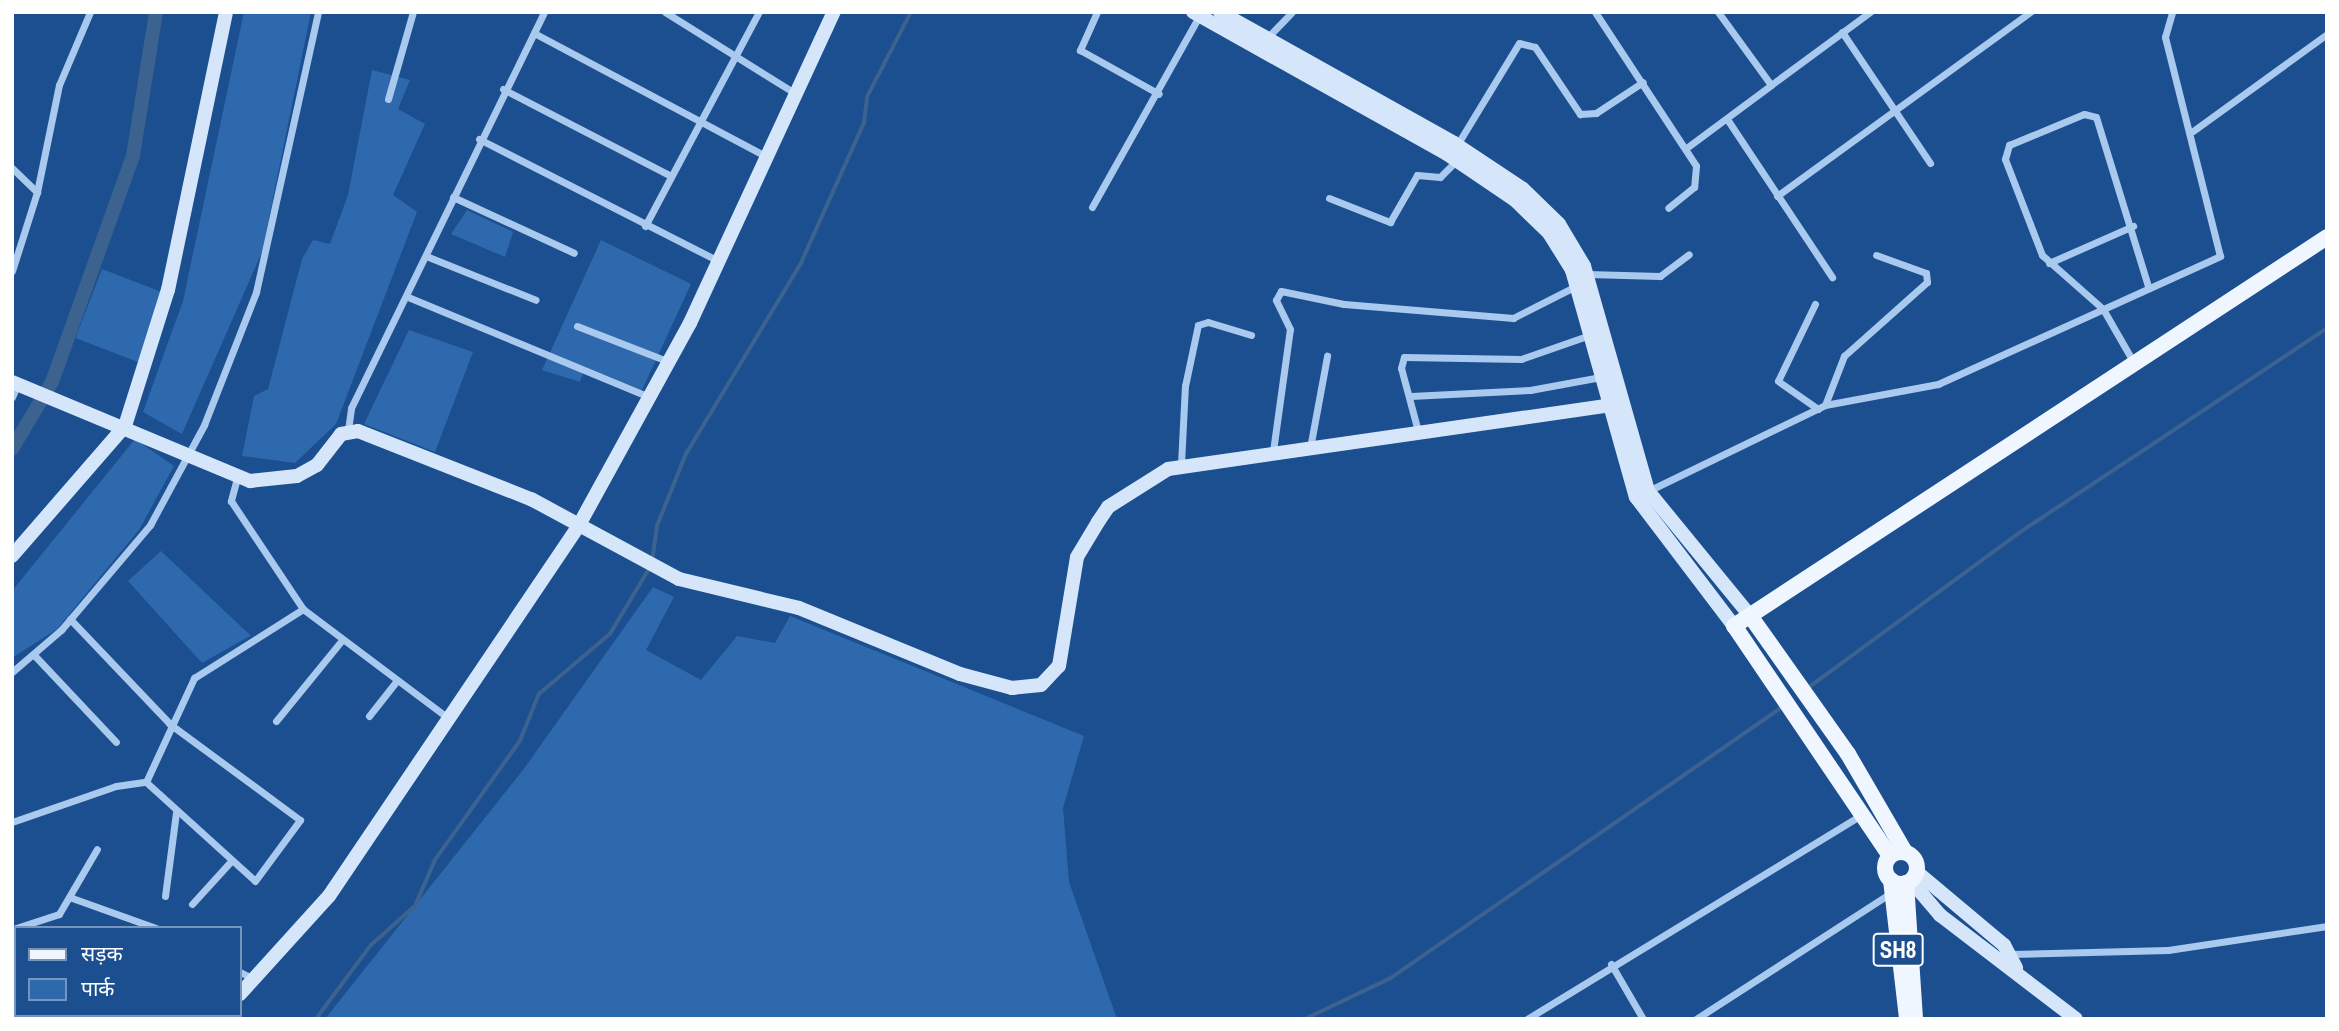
<!DOCTYPE html>
<meta charset="utf-8">
<style>
body{margin:0}
#map{position:relative;width:2339px;height:1031px;overflow:hidden;background:#1b4f8f;font-family:"Archivo Narrow","Noto Sans Devanagari",sans-serif}
div>[style]{position:absolute}
.green>*{inset:0;background:#2e69ad;transform-origin:0 0}
.stream>*{height:3.5px;margin:-1.75px;padding:0 1.75px;transform-origin:1.75px;border-radius:1.75px;background:#3c6290}
.canal>*{height:14px;margin:-7px;padding:0 7px;transform-origin:7px;border-radius:7px;background:#3c6290}
.street>*{height:7px;margin:-3.5px;padding:0 3.5px;transform-origin:3.5px;border-radius:3.5px;background:#a9c9ee}
.secondary>*{height:14px;margin:-7px;padding:0 7px;transform-origin:7px;border-radius:7px;background:#d6e6fa}
.primary>*{height:16px;margin:-8px;padding:0 8px;transform-origin:8px;border-radius:8px;background:#f0f6ff}
.primary>.ring{margin:-8px;padding:0;box-sizing:content-box;background:none;border:16px solid #f0f6ff;border-radius:50%}
span{translate:-50% -50%;white-space:nowrap;text-align:center;line-height:1.15;-webkit-text-stroke:7px #1b4f8f;paint-order:stroke}
.shield-label span{padding:2px 5px;background:#1b4f8f;border:2px solid;border-radius:5px;-webkit-text-stroke-width:0}
.shield-label{font-size:23px;color:#fff;font-weight:700}
.frame{position:absolute;inset:0;border:14px solid #fff;pointer-events:none}
.legend{position:absolute;left:14px;top:926px;width:228px;height:91px;box-sizing:border-box;background:#1b4f8f;border:2px solid #7695bc;margin:0;padding:9px 12px;list-style:none;font-size:21px;color:#fff}
.legend li{display:flex;align-items:center;gap:14px;height:35px}
.legend b{width:35px;border:2px solid #7695bc}
</style>
<div id="map">
<div class="green">
<i style="clip-path:polygon(244px 12px,311px 12px,262px 252px,182px 434px,143px 412px,183px 301px)"></i>
<i style="clip-path:polygon(372px 70px,410px 80px,398px 109px,425px 124px,393px 195px,417px 212px,336px 424px,295px 463px,242px 456px,254px 396px,268px 389px,302px 259px,313px 240px,330px 244px,348px 195px)"></i>
<i style="clip-path:polygon(467px 210px,513px 232px,505px 257px,451px 234px)"></i>
<i style="clip-path:polygon(601px 240px,691px 284px,642px 390px,585px 367px,580px 382px,542px 370px)"></i>
<i style="left:102px;top:269px;width:71px;height:74px;rotate:21deg"></i>
<i style="clip-path:polygon(409px 330px,473px 352px,435px 452px,364px 424px)"></i>
<i style="clip-path:polygon(135px 439px,174px 466px,139px 530px,57px 629px,12px 658px,12px 591px)"></i>
<i style="clip-path:polygon(161px 551px,250px 635px,250px 636px,202px 663px,128px 581px)"></i>
<i style="clip-path:polygon(653px 587px,674px 597px,646px 650px,701px 680px,737px 636px,775px 643px,790px 616px,1084px 736px,1063px 808px,1069px 882px,1117px 1019px,325px 1019px,523px 770px)"></i>
</div>
<div class="stream">
<i style="left:652px;top:562px;width:36px;rotate:-82deg"></i>
<i style="left:657px;top:526px;width:78px;rotate:-68.1deg"></i>
<i style="left:686px;top:454px;width:223px;rotate:-58.9deg"></i>
<i style="left:801px;top:263px;width:154px;rotate:-65.8deg"></i>
<i style="left:864px;top:123px;width:26px;rotate:-83deg"></i>
<i style="left:867px;top:97px;width:96px;rotate:-62.6deg"></i>
<i style="left:1808px;top:688px;width:262px;rotate:-36.3deg"></i>
<i style="left:2019px;top:533px;width:370px;rotate:-33.6deg"></i>
<i style="left:316px;top:1019px;width:92px;rotate:-53.4deg"></i>
<i style="left:371px;top:945px;width:59px;rotate:-41.6deg"></i>
<i style="left:415px;top:906px;width:50px;rotate:-66.5deg"></i>
<i style="left:435px;top:860px;width:146px;rotate:-54.5deg"></i>
<i style="left:520px;top:741px;width:51px;rotate:-68deg"></i>
<i style="left:539px;top:694px;width:93px;rotate:-40.2deg"></i>
<i style="left:610px;top:634px;width:76px;rotate:-59deg"></i>
<i style="left:1305px;top:1019px;width:95px;rotate:-25.5deg"></i>
<i style="left:1391px;top:978px;width:476px;rotate:-34.7deg"></i>
</div>
<div class="canal">
<i style="left:12px;top:449px;width:78px;rotate:-59.2deg"></i>
<i style="left:52px;top:382px;width:240px;rotate:-70.3deg"></i>
<i style="left:133px;top:156px;width:146px;rotate:-80.9deg"></i>
</div>
<div class="street">
<i style="left:665px;top:12px;width:155px;rotate:32deg"></i>
<i style="left:1097px;top:12px;width:42px;rotate:114.1deg"></i>
<i style="left:1080px;top:50px;width:90px;rotate:29.1deg"></i>
<i style="left:1595px;top:12px;width:184px;rotate:56.7deg"></i>
<i style="left:1696px;top:166px;width:21px;rotate:95deg"></i>
<i style="left:1694px;top:187px;width:33px;rotate:141deg"></i>
<i style="left:1718px;top:12px;width:90px;rotate:54deg"></i>
<i style="left:1771px;top:85px;width:123px;rotate:-36.4deg"></i>
<i style="left:1842px;top:32px;width:158px;rotate:56.1deg"></i>
<i style="left:534px;top:33px;width:264px;rotate:28deg"></i>
<i style="left:1266px;top:39px;width:37px;rotate:-46deg"></i>
<i style="left:503px;top:89px;width:189px;rotate:27.4deg"></i>
<i style="left:388px;top:99px;width:91px;rotate:-74deg"></i>
<i style="left:1727px;top:119px;width:190px;rotate:56.4deg"></i>
<i style="left:2193px;top:131px;width:165px;rotate:-35.9deg"></i>
<i style="left:479px;top:139px;width:268px;rotate:27deg"></i>
<i style="left:1457px;top:145px;width:119px;rotate:-58.7deg"></i>
<i style="left:1519px;top:43px;width:16px;rotate:14deg"></i>
<i style="left:1535px;top:47px;width:81px;rotate:56.1deg"></i>
<i style="left:1580px;top:114px;width:16px;rotate:-4deg"></i>
<i style="left:1596px;top:113px;width:56px;rotate:-33.4deg"></i>
<i style="left:1689px;top:146px;width:102px;rotate:-36.6deg"></i>
<i style="left:12px;top:168px;width:35px;rotate:44deg"></i>
<i style="left:1777px;top:196px;width:313px;rotate:-36deg"></i>
<i style="left:453px;top:197px;width:133px;rotate:24.8deg"></i>
<i style="left:1329px;top:198px;width:66px;rotate:21.5deg"></i>
<i style="left:1390px;top:222px;width:54px;rotate:-60.1deg"></i>
<i style="left:1417px;top:175px;width:23px;rotate:5deg"></i>
<i style="left:1440px;top:177px;width:23px;rotate:-45deg"></i>
<i style="left:1092px;top:207px;width:219px;rotate:-60.7deg"></i>
<i style="left:645px;top:226px;width:242px;rotate:-62deg"></i>
<i style="left:426px;top:256px;width:118px;rotate:21.8deg"></i>
<i style="left:2049px;top:263px;width:92px;rotate:-23.8deg"></i>
<i style="left:12px;top:271px;width:83px;rotate:-72.4deg"></i>
<i style="left:37px;top:192px;width:109px;rotate:-78.4deg"></i>
<i style="left:59px;top:85px;width:79px;rotate:-67deg"></i>
<i style="left:1587px;top:274px;width:73px;rotate:1.6deg"></i>
<i style="left:1660px;top:276px;width:36px;rotate:-37deg"></i>
<i style="left:408px;top:297px;width:262px;rotate:22.5deg"></i>
<i style="left:1815px;top:304px;width:85px;rotate:115.7deg"></i>
<i style="left:1778px;top:381px;width:49px;rotate:35deg"></i>
<i style="left:577px;top:326px;width:100px;rotate:21.2deg"></i>
<i style="left:2134px;top:363px;width:62px;rotate:-119.9deg"></i>
<i style="left:2103px;top:309px;width:81px;rotate:-138.5deg"></i>
<i style="left:2042px;top:255px;width:103px;rotate:-111.1deg"></i>
<i style="left:2005px;top:159px;width:15px;rotate:-74deg"></i>
<i style="left:2009px;top:145px;width:81px;rotate:-22.5deg"></i>
<i style="left:2084px;top:114px;width:12px;rotate:14deg"></i>
<i style="left:2096px;top:117px;width:177px;rotate:72.9deg"></i>
<i style="left:1411px;top:396px;width:119px;rotate:-2.9deg"></i>
<i style="left:1530px;top:390px;width:72px;rotate:-10.4deg"></i>
<i style="left:12px;top:397px;width:12px;rotate:-66deg"></i>
<i style="left:1825px;top:405px;width:53px;rotate:-68.8deg"></i>
<i style="left:1844px;top:356px;width:111px;rotate:-41.7deg"></i>
<i style="left:1927px;top:282px;width:9px;rotate:-96deg"></i>
<i style="left:1926px;top:273px;width:53px;rotate:-160.2deg"></i>
<i style="left:348px;top:430px;width:22px;rotate:-82deg"></i>
<i style="left:351px;top:408px;width:441px;rotate:-64deg"></i>
<i style="left:1419px;top:435px;width:69px;rotate:-105deg"></i>
<i style="left:1401px;top:368px;width:11px;rotate:-75deg"></i>
<i style="left:1404px;top:357px;width:117px;rotate:1deg"></i>
<i style="left:1521px;top:359px;width:73px;rotate:-19.2deg"></i>
<i style="left:1310px;top:448px;width:94px;rotate:-79.5deg"></i>
<i style="left:1273px;top:451px;width:123px;rotate:-82.1deg"></i>
<i style="left:1290px;top:329px;width:32px;rotate:-116deg"></i>
<i style="left:1276px;top:300px;width:10px;rotate:-61deg"></i>
<i style="left:1281px;top:291px;width:64px;rotate:11.7deg"></i>
<i style="left:1344px;top:304px;width:170px;rotate:4.7deg"></i>
<i style="left:1513px;top:318px;width:71px;rotate:-26.9deg"></i>
<i style="left:1181px;top:464px;width:78px;rotate:-87.1deg"></i>
<i style="left:1185px;top:386px;width:62px;rotate:-78deg"></i>
<i style="left:1198px;top:325px;width:10px;rotate:-17deg"></i>
<i style="left:1208px;top:322px;width:45px;rotate:16.8deg"></i>
<i style="left:237px;top:478px;width:24px;rotate:105deg"></i>
<i style="left:231px;top:501px;width:130px;rotate:56.3deg"></i>
<i style="left:303px;top:609px;width:181px;rotate:36.9deg"></i>
<i style="left:1646px;top:492px;width:199px;rotate:-25.9deg"></i>
<i style="left:1825px;top:405px;width:115px;rotate:-10.5deg"></i>
<i style="left:1938px;top:384px;width:310px;rotate:-24.4deg"></i>
<i style="left:2220px;top:256px;width:226px;rotate:-104.1deg"></i>
<i style="left:2165px;top:37px;width:26px;rotate:-74deg"></i>
<i style="left:35px;top:656px;width:118px;rotate:46.7deg"></i>
<i style="left:12px;top:672px;width:65px;rotate:-40.6deg"></i>
<i style="left:61px;top:630px;width:138px;rotate:-49.7deg"></i>
<i style="left:150px;top:525px;width:114px;rotate:-61.6deg"></i>
<i style="left:204px;top:425px;width:143px;rotate:-68.6deg"></i>
<i style="left:256px;top:292px;width:287px;rotate:-77.5deg"></i>
<i style="left:369px;top:716px;width:42px;rotate:-51.8deg"></i>
<i style="left:276px;top:721px;width:104px;rotate:-50.8deg"></i>
<i style="left:146px;top:782px;width:115px;rotate:-65.2deg"></i>
<i style="left:194px;top:678px;width:129px;rotate:-32.3deg"></i>
<i style="left:12px;top:822px;width:110px;rotate:-19.1deg"></i>
<i style="left:116px;top:786px;width:30px;rotate:-8deg"></i>
<i style="left:146px;top:782px;width:147px;rotate:42.2deg"></i>
<i style="left:255px;top:881px;width:76px;rotate:-53.6deg"></i>
<i style="left:300px;top:820px;width:162px;rotate:-143.6deg"></i>
<i style="left:170px;top:724px;width:145px;rotate:-133.6deg"></i>
<i style="left:165px;top:896px;width:85px;rotate:-82.5deg"></i>
<i style="left:72px;top:898px;width:89px;rotate:19.7deg"></i>
<i style="left:192px;top:904px;width:59px;rotate:-47.7deg"></i>
<i style="left:16px;top:928px;width:45px;rotate:-18deg"></i>
<i style="left:59px;top:914px;width:75px;rotate:-59.7deg"></i>
<i style="left:12px;top:944px;width:6px;rotate:45deg"></i>
<i style="left:2011px;top:954px;width:157px;rotate:-1.5deg"></i>
<i style="left:2168px;top:950px;width:161px;rotate:-8.6deg"></i>
<i style="left:1611px;top:964px;width:64px;rotate:59.8deg"></i>
<i style="left:240px;top:972px;width:16px;rotate:27deg"></i>
<i style="left:104px;top:1019px;width:5px;rotate:-53deg"></i>
<i style="left:1527px;top:1019px;width:391px;rotate:-31.4deg"></i>
<i style="left:1696px;top:1019px;width:234px;rotate:-32.9deg"></i>
</div>
<div class="secondary">
<i style="left:1193px;top:12px;width:291px;rotate:29.2deg"></i>
<i style="left:1447px;top:154px;width:82px;rotate:34.1deg"></i>
<i style="left:1515px;top:200px;width:47px;rotate:44.1deg"></i>
<i style="left:1549px;top:233px;width:44px;rotate:58.1deg"></i>
<i style="left:1572px;top:270px;width:236px;rotate:74.3deg"></i>
<i style="left:1636px;top:497px;width:162px;rotate:52.8deg"></i>
<i style="left:1220px;top:12px;width:268px;rotate:29.2deg"></i>
<i style="left:1454px;top:143px;width:83px;rotate:33.7deg"></i>
<i style="left:1523px;top:189px;width:50px;rotate:44.2deg"></i>
<i style="left:1559px;top:224px;width:49px;rotate:59.2deg"></i>
<i style="left:1584px;top:266px;width:234px;rotate:74.1deg"></i>
<i style="left:1648px;top:491px;width:163px;rotate:50.7deg"></i>
<i style="left:12px;top:382px;width:258px;rotate:22.6deg"></i>
<i style="left:250px;top:481px;width:47px;rotate:-6.1deg"></i>
<i style="left:297px;top:476px;width:23px;rotate:-29deg"></i>
<i style="left:317px;top:465px;width:39px;rotate:-52deg"></i>
<i style="left:341px;top:434px;width:17px;rotate:-10deg"></i>
<i style="left:358px;top:431px;width:186px;rotate:21.5deg"></i>
<i style="left:531px;top:499px;width:168px;rotate:28.4deg"></i>
<i style="left:679px;top:579px;width:123px;rotate:13.6deg"></i>
<i style="left:799px;top:608px;width:174px;rotate:22.3deg"></i>
<i style="left:960px;top:674px;width:54px;rotate:15.1deg"></i>
<i style="left:1012px;top:688px;width:29px;rotate:-6deg"></i>
<i style="left:1041px;top:685px;width:26px;rotate:-47deg"></i>
<i style="left:1059px;top:666px;width:110px;rotate:-80.6deg"></i>
<i style="left:1077px;top:557px;width:41px;rotate:-59deg"></i>
<i style="left:1098px;top:522px;width:18px;rotate:-56deg"></i>
<i style="left:1108px;top:507px;width:71px;rotate:-32.3deg"></i>
<i style="left:1168px;top:469px;width:458px;rotate:-8.2deg"></i>
<i style="left:12px;top:556px;width:172px;rotate:-49deg"></i>
<i style="left:125px;top:426px;width:143px;rotate:-72.5deg"></i>
<i style="left:168px;top:290px;width:284px;rotate:-78.2deg"></i>
<i style="left:1917px;top:872px;width:114px;rotate:40deg"></i>
<i style="left:2004px;top:945px;width:26px;rotate:62deg"></i>
<i style="left:1911px;top:881px;width:45px;rotate:49.5deg"></i>
<i style="left:1940px;top:915px;width:171px;rotate:37.4deg"></i>
<i style="left:240px;top:994px;width:132px;rotate:-47.8deg"></i>
<i style="left:329px;top:896px;width:447px;rotate:-56deg"></i>
<i style="left:579px;top:525px;width:230px;rotate:-61.2deg"></i>
<i style="left:690px;top:323px;width:343px;rotate:-65.2deg"></i>
<i style="left:217px;top:1019px;width:5px;rotate:-53deg"></i>
</div>
<div class="primary">
<i style="left:1751px;top:617px;width:168px;rotate:54.7deg"></i>
<i style="left:1848px;top:754px;width:113px;rotate:59.8deg"></i>
<i class="ring" style="left:1885px;top:852px;width:16px;height:16px"></i>
<i style="left:1890px;top:856px;width:278px;rotate:-124.1deg"></i>
<i style="left:1734px;top:626px;width:709px;rotate:-33.26deg"></i>
<i style="left:1891px;top:880px;width:140px;rotate:83.4deg"></i>
<i style="left:1906px;top:883px;width:136px;rotate:86.2deg"></i>
</div>
<div class="shield-label">
<span style="left:1898px;top:950px">SH8</span>
</div>
<div class="frame"></div>
<ul class="legend">
<li><b style="height:9px;background:#f0f6ff"></b>सड़क</li>
<li><b style="height:19px;background:#2e69ad"></b>पार्क</li>
</ul>
</div>
